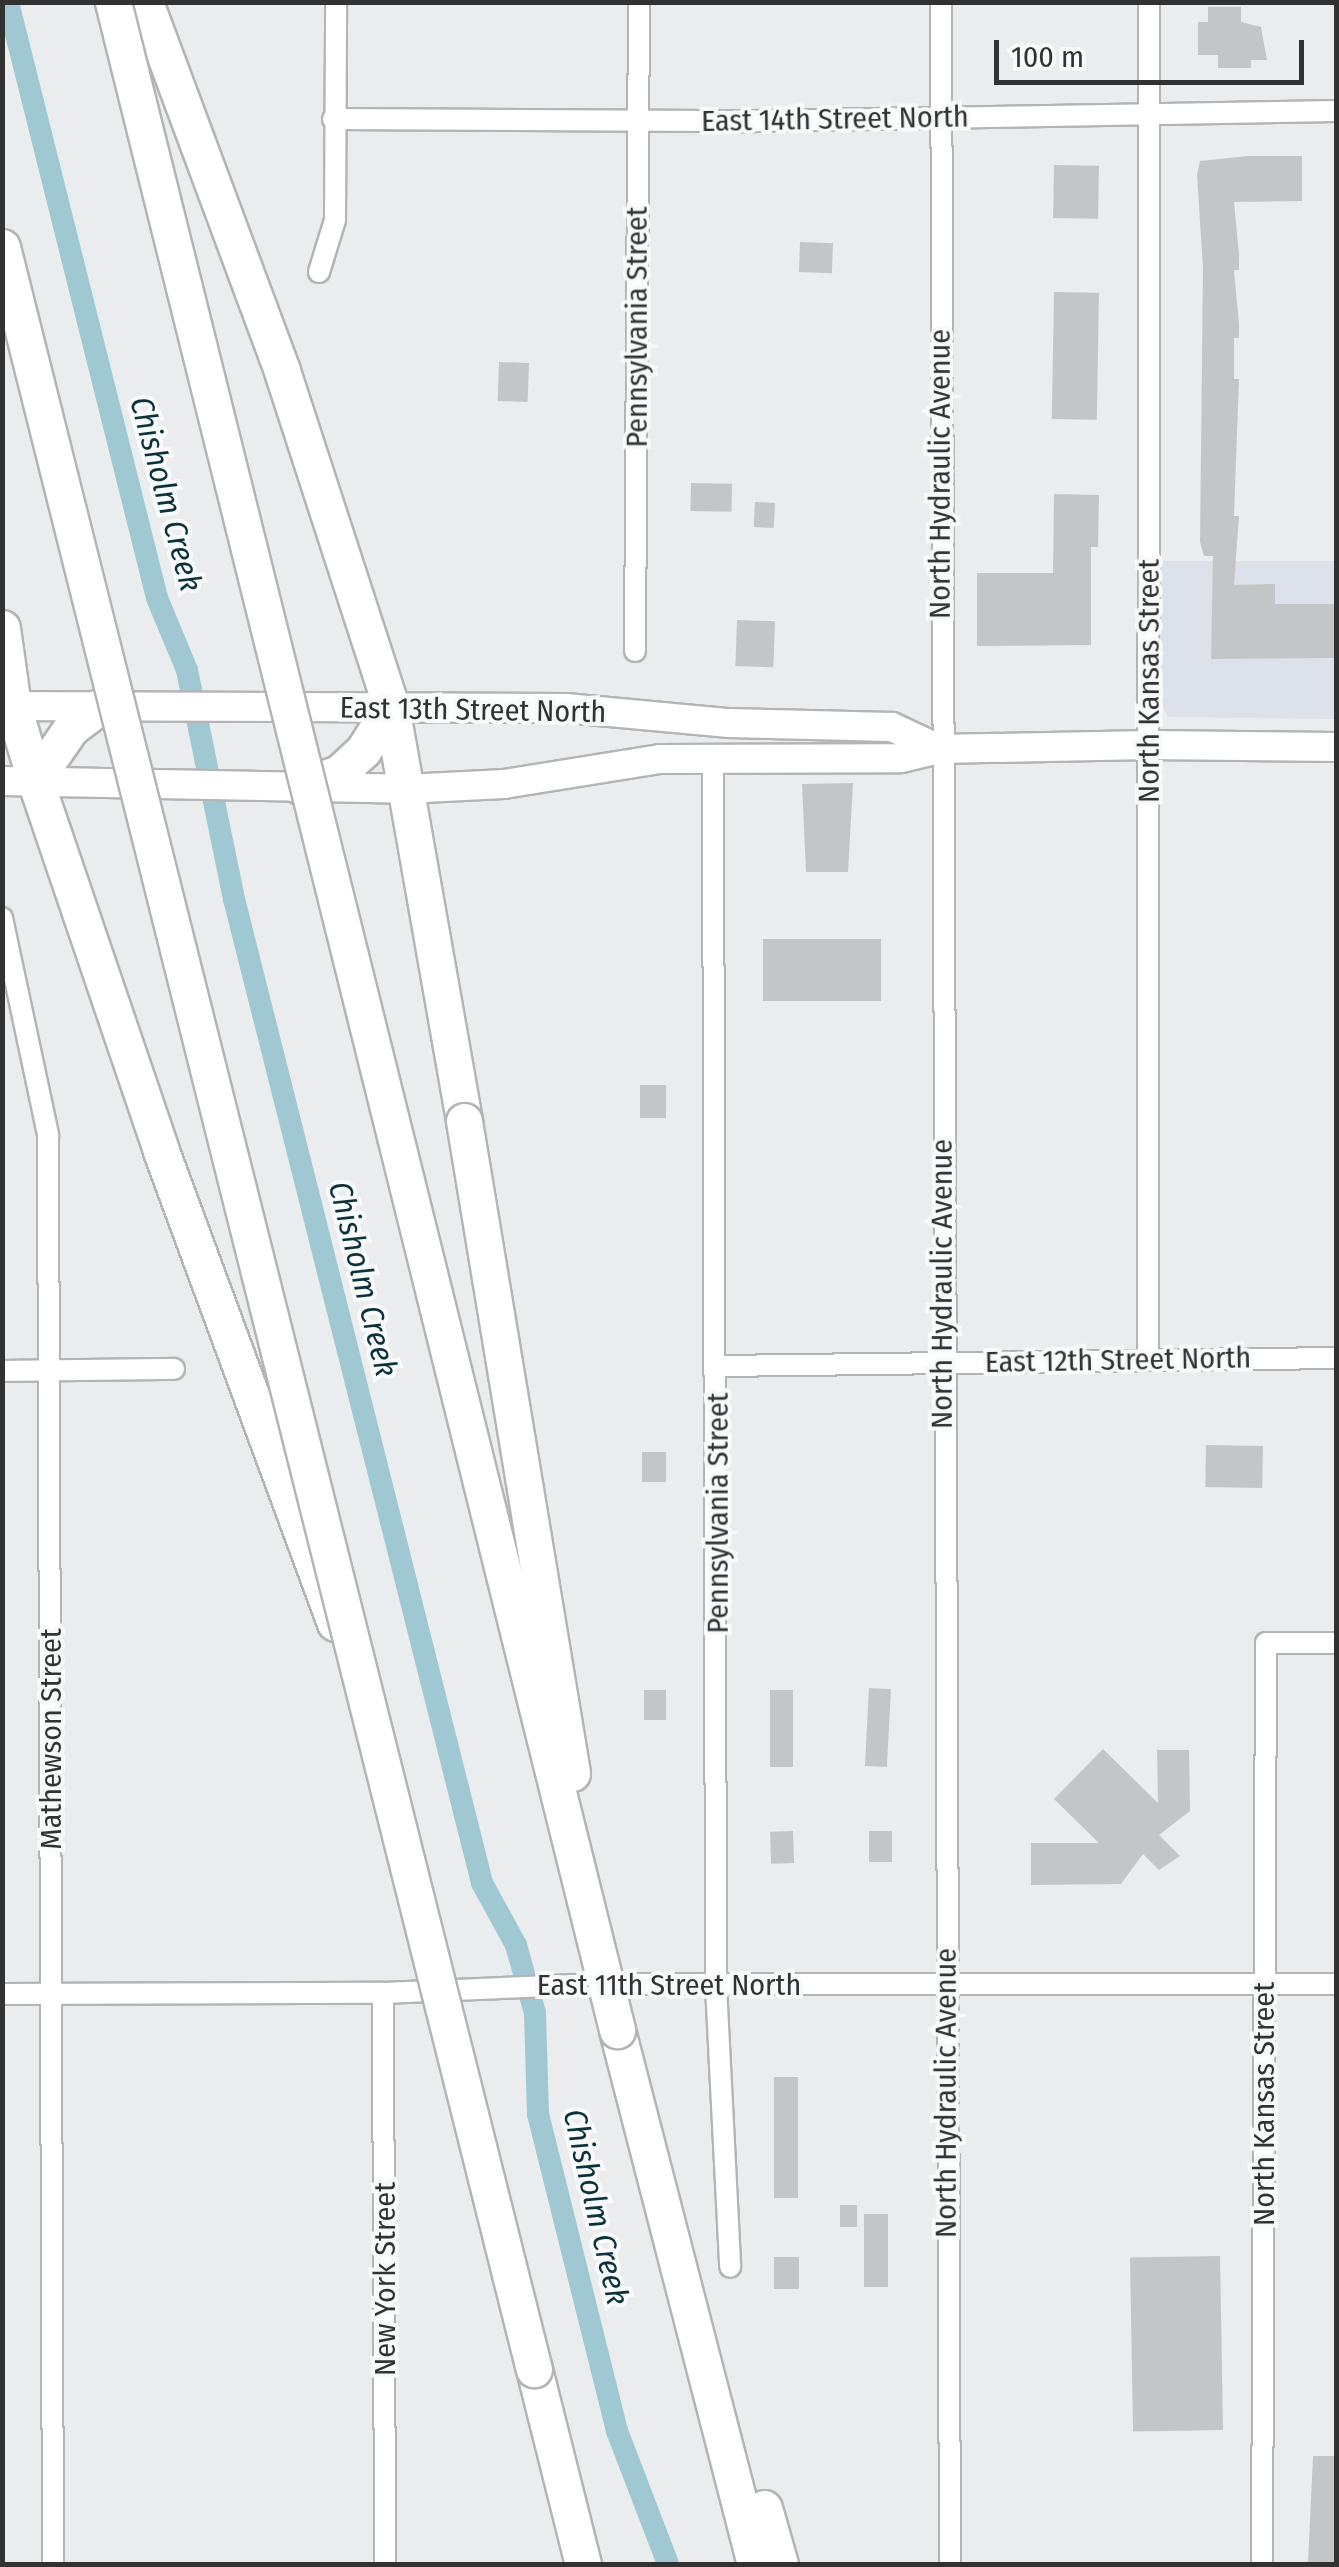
<!DOCTYPE html>
<style>
body{margin:0}
#map{position:relative;width:1339px;height:2567px;overflow:hidden;background:#ebecee;font-family:"Fira Sans Condensed",sans-serif}
div>[style]{position:absolute}
.built>*{inset:0;background:#dde1ea}
.canal>*{height:22px;margin:-11px;padding:0 11px;transform-origin:11px;border-radius:11px;background:#a0c8d3}
.building>*{inset:0;background:#c4c5c7;transform-origin:0 0}
.roads{filter:drop-shadow(2px 0 #b3b4b6) drop-shadow(-2px 0 #b3b4b6) drop-shadow(0 2px #b3b4b6) drop-shadow(0 -2px #b3b4b6)}
.minor>*{height:20px;margin:-10px;padding:0 10px;transform-origin:10px;border-radius:10px;background:#fff}
.secondary>*{height:28px;margin:-14px;padding:0 14px;transform-origin:14px;border-radius:14px;background:#fff}
.motorway>*{height:35px;margin:-17.5px;padding:0 17.5px;transform-origin:17.5px;border-radius:17.5px;background:#fff}
.bridges{filter:drop-shadow(2px 0 #b3b4b6) drop-shadow(-2px 0 #b3b4b6) drop-shadow(0 2px #b3b4b6) drop-shadow(0 -2px #b3b4b6)}
.motorway-bridge>*{height:35px;margin:-17.5px;padding:0 17.5px;transform-origin:17.5px;border-radius:17.5px;background:#fff}
span{translate:-50% -50%;white-space:nowrap;text-align:center;line-height:1.15;-webkit-text-stroke:8px #f8f9fb;paint-order:stroke}
.street-label{font-size:30px;color:#323233}
.water-label{font-size:32px;color:#0b323b;font-style:italic}
.frame{position:absolute;inset:0;border:5px solid #323233;pointer-events:none}
.scale{position:absolute;left:994px;top:40px;width:310px;height:45px;box-sizing:border-box;border:5px solid #323233;border-top:0;padding-left:12px;font-size:30px;line-height:35px;white-space:nowrap;color:#323233;-webkit-text-stroke:8px #f8f9fb;paint-order:stroke}
</style>
<div id="map">
<div class="built">
<i style="clip-path:polygon(1159px 561px,1336px 561px,1336px 719px,1168px 717px,1159px 700px)"></i>
</div>
<div class="canal">
<i style="left:8px;top:2px;width:614px;rotate:75.96deg"></i>
<i style="left:157px;top:598px;width:78px;rotate:67.4deg"></i>
<i style="left:187px;top:670px;width:234px;rotate:78.4deg"></i>
<i style="left:234px;top:899px;width:1015px;rotate:75.85deg"></i>
<i style="left:482px;top:1883px;width:71px;rotate:61.3deg"></i>
<i style="left:516px;top:1945px;width:71px;rotate:74.4deg"></i>
<i style="left:535px;top:2013px;width:101px;rotate:88.3deg"></i>
<i style="left:538px;top:2114px;width:327px;rotate:76deg"></i>
<i style="left:617px;top:2431px;width:142px;rotate:69deg"></i>
</div>
<div class="building">
<i style="clip-path:polygon(1208px 7px,1241px 7px,1241px 22px,1261px 27px,1267px 60px,1251px 60px,1251px 68px,1218px 68px,1218px 55px,1198px 55px,1198px 22px,1208px 22px)"></i>
<i style="clip-path:polygon(1248px 156px,1302px 156px,1302px 201px,1234px 202px,1239px 255px,1239px 270px,1234px 270px,1239px 324px,1239px 338px,1234px 338px,1234px 379px,1239px 379px,1234px 516px,1239px 516px,1234px 585px,1275px 584px,1275px 604px,1336px 604px,1336px 658px,1211px 659px,1213px 556px,1204px 556px,1200px 542px,1203px 268px,1197px 175px,1200px 161px)"></i>
<i style="left:1054px;top:165px;width:45px;height:53px;rotate:1deg"></i>
<i style="left:800px;top:242px;width:33px;height:30px;rotate:2deg"></i>
<i style="left:1054px;top:292px;width:45px;height:127px;rotate:1deg"></i>
<i style="left:499px;top:362px;width:30px;height:39px;rotate:2deg"></i>
<i style="left:691px;top:483px;width:41px;height:28px;rotate:1deg"></i>
<i style="clip-path:polygon(1054px 494px,1099px 495px,1098px 547px,1091px 547px,1091px 645px,977px 646px,977px 573px,1053px 573px)"></i>
<i style="left:755px;top:502px;width:20px;height:25px;rotate:3deg"></i>
<i style="left:737px;top:620px;width:38px;height:46px;rotate:2deg"></i>
<i style="clip-path:polygon(853px 783px,848px 872px,806px 872px,802px 784px)"></i>
<i style="left:763px;top:939px;width:118px;height:62px"></i>
<i style="left:666px;top:1085px;width:33px;height:26px;rotate:90deg"></i>
<i style="left:1206px;top:1445px;width:57px;height:42px;rotate:1deg"></i>
<i style="left:666px;top:1452px;width:30px;height:24px;rotate:90deg"></i>
<i style="left:869px;top:1688px;width:22px;height:78px;rotate:3deg"></i>
<i style="left:644px;top:1690px;width:22px;height:30px"></i>
<i style="left:770px;top:1690px;width:23px;height:77px"></i>
<i style="clip-path:polygon(1103px 1749px,1158px 1803px,1157px 1750px,1189px 1750px,1190px 1811px,1159px 1835px,1180px 1856px,1159px 1870px,1143px 1854px,1121px 1884px,1031px 1885px,1031px 1843px,1099px 1843px,1054px 1799px)"></i>
<i style="left:793px;top:1831px;width:32px;height:23px;rotate:88deg"></i>
<i style="left:869px;top:1831px;width:23px;height:31px"></i>
<i style="left:774px;top:2077px;width:24px;height:121px"></i>
<i style="left:840px;top:2205px;width:17px;height:22px"></i>
<i style="left:864px;top:2214px;width:24px;height:73px"></i>
<i style="left:1220px;top:2256px;width:174px;height:90px;rotate:89deg"></i>
<i style="left:774px;top:2257px;width:25px;height:32px"></i>
<i style="clip-path:polygon(1313px 2456px,1336px 2456px,1336px 2564px,1308px 2564px)"></i>
</div>
<div class="roads">
<div class="minor">
<i style="left:941px;top:2px;width:2562px;rotate:89.8deg"></i>
<i style="left:333px;top:119px;width:422px;rotate:0.3deg"></i>
<i style="left:755px;top:121px;width:581px;rotate:-0.99deg"></i>
<i style="left:319px;top:272px;width:54px;rotate:-72.9deg"></i>
<i style="left:335px;top:220px;width:218px;rotate:-89.7deg"></i>
<i style="left:635px;top:651px;width:649px;rotate:-89.65deg"></i>
<i style="left:713px;top:758px;width:1228px;rotate:89.86deg"></i>
<i style="left:716px;top:1986px;width:281px;rotate:87.1deg"></i>
<i style="left:2px;top:918px;width:222px;rotate:78deg"></i>
<i style="left:48px;top:1135px;width:1429px;rotate:89.8deg"></i>
<i style="left:1148px;top:1360px;width:1358px;rotate:-89.96deg"></i>
<i style="left:719px;top:1366px;width:617px;rotate:-0.74deg"></i>
<i style="left:2px;top:1371px;width:172px;rotate:-0.7deg"></i>
<i style="left:383px;top:1993px;width:571px;rotate:89.8deg"></i>
<i style="left:2px;top:1994px;width:381px;rotate:-0.2deg"></i>
<i style="left:383px;top:1993px;width:217px;rotate:-2.4deg"></i>
<i style="left:600px;top:1984px;width:736px"></i>
<i style="left:1262px;top:2564px;width:921px;rotate:-89.75deg"></i>
<i style="left:1266px;top:1643px;width:70px"></i>
</div>
<div class="secondary">
<i style="left:2px;top:706px;width:564px;rotate:0.2deg"></i>
<i style="left:566px;top:708px;width:164px;rotate:5.3deg"></i>
<i style="left:729px;top:723px;width:163px;rotate:1.4deg"></i>
<i style="left:892px;top:727px;width:52px;rotate:25.1deg"></i>
<i style="left:2px;top:781px;width:403px;rotate:1.1deg"></i>
<i style="left:405px;top:789px;width:99px;rotate:-2.9deg"></i>
<i style="left:504px;top:784px;width:158px;rotate:-9.1deg"></i>
<i style="left:660px;top:759px;width:241px;rotate:-0.2deg"></i>
<i style="left:901px;top:758px;width:39px;rotate:-13deg"></i>
<i style="left:939px;top:749px;width:210px;rotate:-1.1deg"></i>
<i style="left:1149px;top:745px;width:187px;rotate:0.6deg"></i>
</div>
<div class="motorway">
<i style="left:145px;top:2px;width:394px;rotate:69.6deg"></i>
<i style="left:282px;top:371px;width:352px;rotate:72deg"></i>
<i style="left:391px;top:706px;width:421px;rotate:80deg"></i>
<i style="left:2px;top:628px;width:79px;rotate:82deg"></i>
<i style="left:13px;top:706px;width:77px;rotate:73.4deg"></i>
<i style="left:35px;top:780px;width:392px;rotate:71.2deg"></i>
<i style="left:161px;top:1151px;width:503px;rotate:69.76deg"></i>
<i style="left:35px;top:780px;width:63px;rotate:-55.3deg"></i>
<i style="left:71px;top:728px;width:35px;rotate:-37deg"></i>
<i style="left:300px;top:786px;width:41px;rotate:-18.4deg"></i>
<i style="left:339px;top:773px;width:33px;rotate:-43deg"></i>
<i style="left:363px;top:751px;width:53px;rotate:-58.1deg"></i>
<i style="left:617px;top:2030px;width:552px;rotate:75.51deg"></i>
<i style="left:534px;top:2369px;width:201px;rotate:75.9deg"></i>
<i style="left:764px;top:2508px;width:58px;rotate:74.1deg"></i>
</div>
</div>
<div class="bridges">
<div class="motorway-bridge">
<i style="left:113px;top:2px;width:2090px;rotate:76.04deg"></i>
<i style="left:2px;top:247px;width:2188px;rotate:75.93deg"></i>
<i style="left:464px;top:1121px;width:661px;rotate:80.59deg"></i>
</div>
</div>
<div class="street-label">
<span style="left:835px;top:119px;rotate:-1deg">East 14th Street North</span>
<span style="left:637px;top:327px;rotate:-90deg">Pennsylvania Street</span>
<span style="left:940px;top:474px;rotate:-90deg">North Hydraulic Avenue</span>
<span style="left:1149px;top:681px;rotate:-90deg">North Kansas Street</span>
<span style="left:473px;top:710px;rotate:1deg">East 13th Street North</span>
<span style="left:942px;top:1284px;rotate:-90deg">North Hydraulic Avenue</span>
<span style="left:1118px;top:1360px;rotate:-1deg">East 12th Street North</span>
<span style="left:718px;top:1513px;rotate:-90deg">Pennsylvania Street</span>
<span style="left:51px;top:1739px;rotate:-90deg">Mathewson Street</span>
<span style="left:669px;top:1985px">East 11th Street North</span>
<span style="left:946px;top:2093px;rotate:-90deg">North Hydraulic Avenue</span>
<span style="left:1264px;top:2104px;rotate:-90deg">North Kansas Street</span>
<span style="left:385px;top:2279px;rotate:-90deg">New York Street</span>
</div>
<div class="water-label">
<span style="left:166px;top:494px;rotate:75deg">Chisholm Creek</span>
<span style="left:363px;top:1279px;rotate:76deg">Chisholm Creek</span>
<span style="left:596px;top:2207px;rotate:77deg">Chisholm Creek</span>
</div>
<div class="frame"></div>
<div class="scale">100 m</div>
</div>
